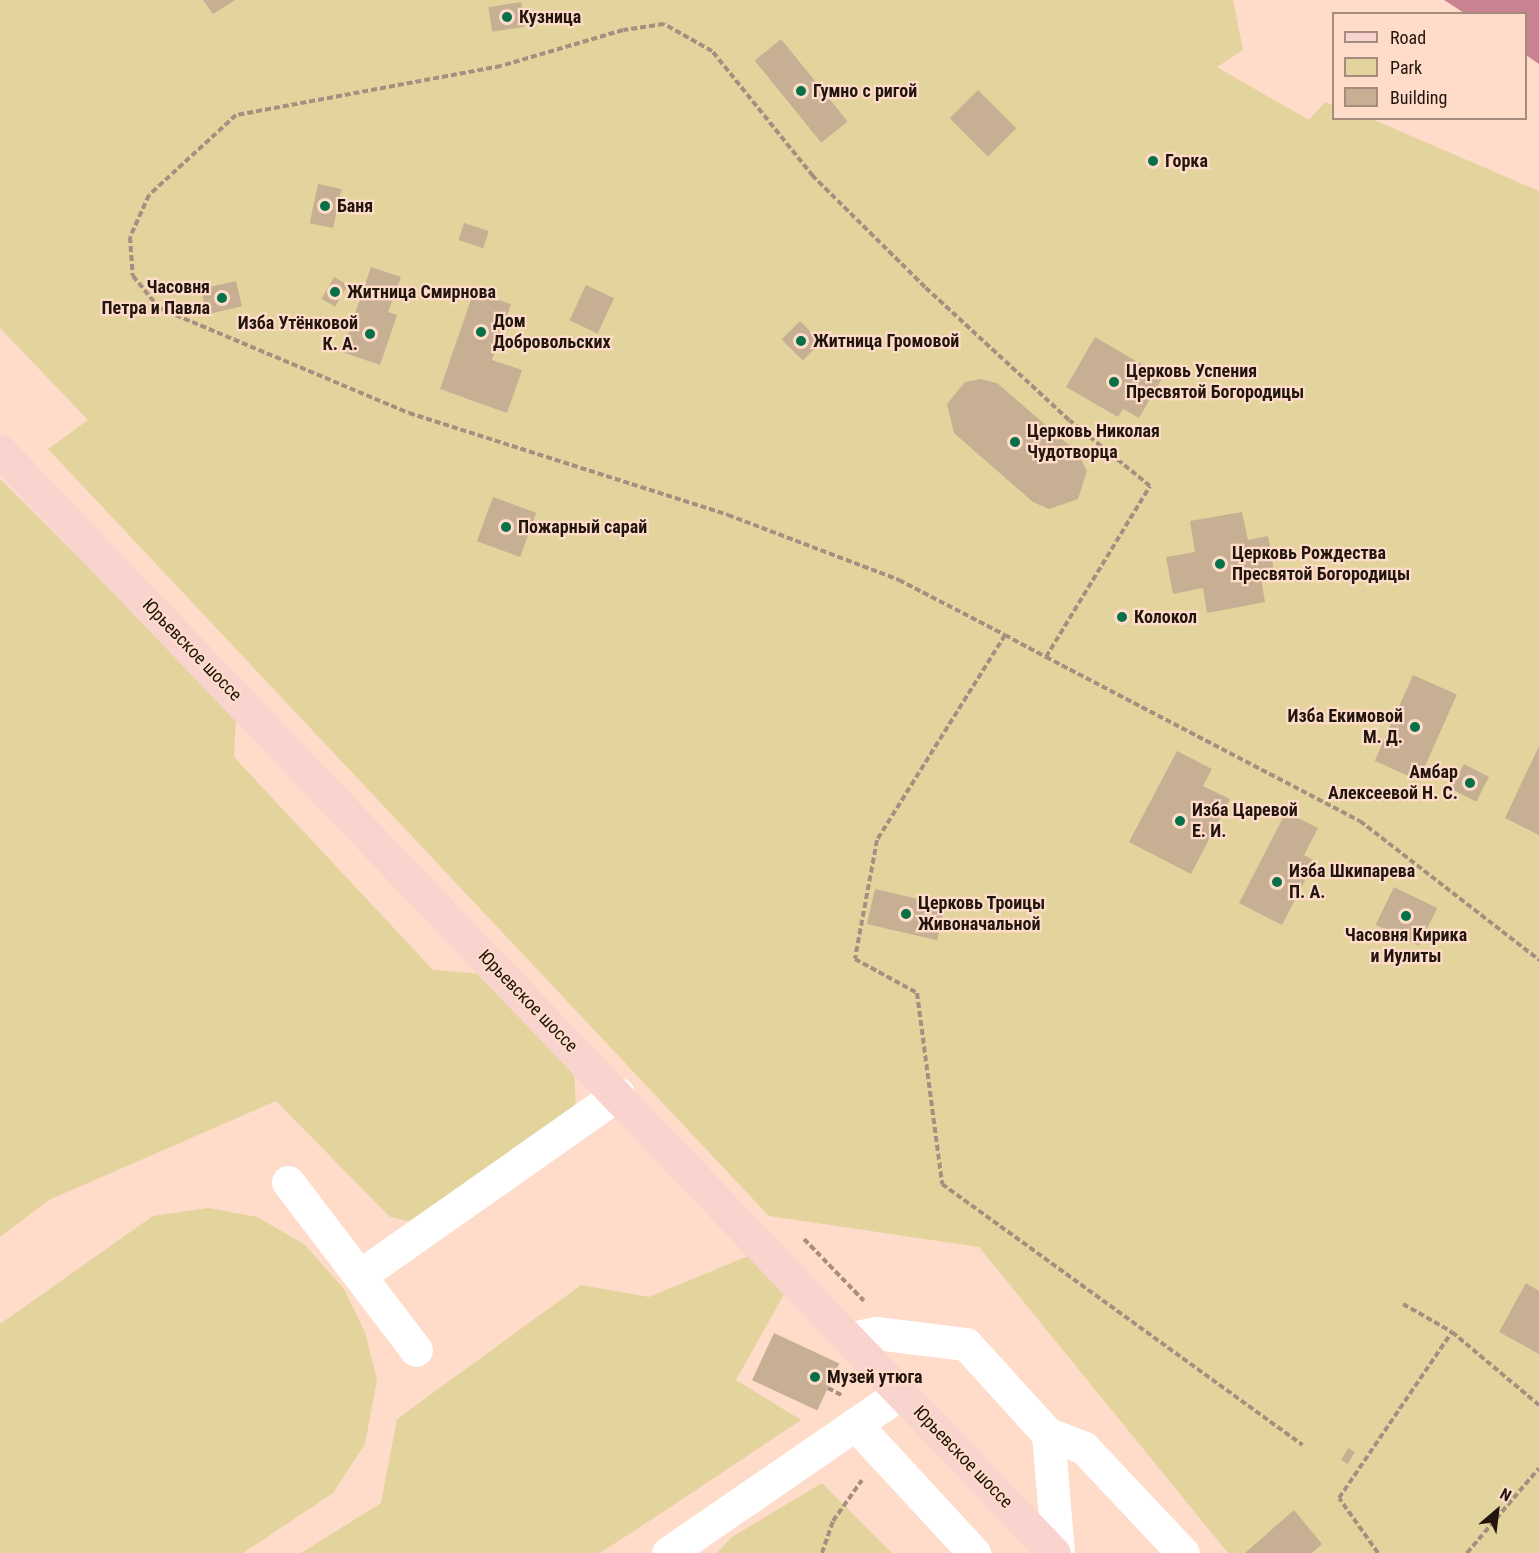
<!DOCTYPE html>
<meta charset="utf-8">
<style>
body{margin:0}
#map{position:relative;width:1539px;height:1553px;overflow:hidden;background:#fedcc9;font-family:"Roboto Condensed",sans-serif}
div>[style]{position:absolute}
.green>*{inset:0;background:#e3d49d}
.water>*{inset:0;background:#c98390}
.building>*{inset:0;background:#c6af93;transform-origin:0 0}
.path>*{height:4px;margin-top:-2px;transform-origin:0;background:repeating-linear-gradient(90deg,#a88e80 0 6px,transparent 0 9px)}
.minor>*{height:33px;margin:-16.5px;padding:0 16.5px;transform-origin:16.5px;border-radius:16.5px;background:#fff}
.major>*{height:33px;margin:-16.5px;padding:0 16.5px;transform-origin:16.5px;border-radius:16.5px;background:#f9d3cd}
.dots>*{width:16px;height:16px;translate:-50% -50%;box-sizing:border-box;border:3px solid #fedcc9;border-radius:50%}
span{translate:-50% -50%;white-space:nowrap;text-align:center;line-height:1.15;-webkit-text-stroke:4.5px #fedcc9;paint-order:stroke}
.poi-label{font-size:18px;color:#21150e;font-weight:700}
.left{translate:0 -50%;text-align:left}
.right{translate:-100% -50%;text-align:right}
.street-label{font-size:18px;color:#21150e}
.legend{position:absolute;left:1332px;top:12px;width:195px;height:108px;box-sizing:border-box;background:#fedcc9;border:2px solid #a68c7e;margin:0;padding:8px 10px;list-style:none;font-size:18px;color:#21150e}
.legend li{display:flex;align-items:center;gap:12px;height:30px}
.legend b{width:30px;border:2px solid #a68c7e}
.north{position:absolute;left:1467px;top:1481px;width:60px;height:60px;-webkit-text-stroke:4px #fedcc9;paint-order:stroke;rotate:28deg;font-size:16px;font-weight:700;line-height:24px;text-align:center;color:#21150e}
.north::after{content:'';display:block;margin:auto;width:21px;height:27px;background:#21150e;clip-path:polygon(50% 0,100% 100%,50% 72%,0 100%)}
</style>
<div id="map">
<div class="green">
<i style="clip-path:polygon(0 0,1233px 0,1243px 50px,1217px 67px,1309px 120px,1325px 102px,1333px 105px,1334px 118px,1372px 119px,1539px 191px,1539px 1553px,1228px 1553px,979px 1247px,769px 1216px,48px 449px,88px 420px,0 328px)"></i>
<i style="clip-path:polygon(0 479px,236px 715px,234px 757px,433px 970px,483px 974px,574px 1069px,576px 1109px,413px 1222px,390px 1217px,276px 1101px,49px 1200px,0 1237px)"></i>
<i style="clip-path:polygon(208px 1208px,257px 1217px,304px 1244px,344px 1289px,365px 1332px,377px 1380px,365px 1444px,333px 1493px,243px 1553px,0 1553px,0 1324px,153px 1216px)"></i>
<i style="clip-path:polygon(753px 1254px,788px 1287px,736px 1380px,801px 1420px,660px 1514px,600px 1553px,301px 1553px,381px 1503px,397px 1419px,581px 1285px,649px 1297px)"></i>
<i style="clip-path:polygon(822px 1483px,892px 1553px,717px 1553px,732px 1537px)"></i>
</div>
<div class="water">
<i style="clip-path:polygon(1444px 0,1539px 0,1539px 64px,1526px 55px,1526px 14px,1464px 13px)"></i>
</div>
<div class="building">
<i style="clip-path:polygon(203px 0,235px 0,213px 14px)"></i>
<i style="left:521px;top:2px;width:25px;height:33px;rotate:81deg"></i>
<i style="left:781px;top:39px;width:106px;height:34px;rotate:51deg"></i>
<i style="left:978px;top:90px;width:54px;height:40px;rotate:45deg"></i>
<i style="left:318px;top:184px;width:24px;height:40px;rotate:12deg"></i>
<i style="left:464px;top:223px;width:26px;height:18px;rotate:18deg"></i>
<i style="clip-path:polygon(371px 267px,401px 277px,388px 312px,397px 315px,380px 365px,342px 352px)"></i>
<i style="left:334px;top:277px;width:16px;height:25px;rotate:30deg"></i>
<i style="left:236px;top:281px;width:26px;height:36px;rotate:77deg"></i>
<i style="left:586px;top:285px;width:31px;height:39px;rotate:25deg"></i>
<i style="clip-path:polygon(474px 291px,511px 304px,492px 360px,522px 370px,507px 413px,440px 389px)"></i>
<i style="left:800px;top:321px;width:30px;height:26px;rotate:45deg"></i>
<i style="clip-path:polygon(1095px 337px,1163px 377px,1139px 418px,1123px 409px,1118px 417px,1066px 387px)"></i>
<i style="clip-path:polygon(981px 379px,997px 383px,1077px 452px,1087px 471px,1078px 499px,1049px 509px,1033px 502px,954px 433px,947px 404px,965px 382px)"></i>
<i style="left:493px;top:497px;width:46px;height:47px;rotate:20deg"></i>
<i style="clip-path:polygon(1242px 512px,1248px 540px,1268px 536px,1274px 571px,1260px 573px,1265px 602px,1207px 613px,1203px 588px,1173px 594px,1166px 557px,1195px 552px,1190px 521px)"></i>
<i style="left:1413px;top:675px;width:48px;height:94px;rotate:24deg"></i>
<i style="clip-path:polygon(1539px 746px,1539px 835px,1505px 818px)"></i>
<i style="clip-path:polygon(1177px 751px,1212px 769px,1203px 786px,1230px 799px,1191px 874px,1129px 842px)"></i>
<i style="left:1464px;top:764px;width:28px;height:28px;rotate:27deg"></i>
<i style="clip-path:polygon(1286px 812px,1318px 828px,1304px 855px,1315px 861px,1282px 925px,1239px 903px)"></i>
<i style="left:1394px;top:887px;width:48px;height:42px;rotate:26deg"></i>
<i style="left:875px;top:889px;width:72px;height:36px;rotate:13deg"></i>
<i style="clip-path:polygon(1526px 1283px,1539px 1291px,1539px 1354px,1499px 1332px)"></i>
<i style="left:774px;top:1333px;width:72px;height:52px;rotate:25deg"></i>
<i style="left:1348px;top:1448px;width:8px;height:14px;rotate:30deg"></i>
<i style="clip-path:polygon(1294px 1510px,1322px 1544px,1312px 1553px,1245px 1553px)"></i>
</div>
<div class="path">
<i style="left:1005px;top:635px;width:242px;rotate:122deg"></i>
<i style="left:877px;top:840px;width:121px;rotate:100.5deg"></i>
<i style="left:855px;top:959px;width:71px;rotate:28.7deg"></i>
<i style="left:917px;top:993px;width:193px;rotate:82.5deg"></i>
<i style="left:942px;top:1184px;width:445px;rotate:35.9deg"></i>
<i style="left:1046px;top:657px;width:200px;rotate:-58.7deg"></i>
<i style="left:1150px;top:486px;width:104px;rotate:-140.8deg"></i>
<i style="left:1069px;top:420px;width:196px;rotate:-137.3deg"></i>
<i style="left:925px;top:287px;width:158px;rotate:-135.3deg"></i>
<i style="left:813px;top:176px;width:161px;rotate:-128.9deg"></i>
<i style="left:712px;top:51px;width:55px;rotate:-150.6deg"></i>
<i style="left:664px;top:24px;width:41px;rotate:171.7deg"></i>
<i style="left:623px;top:30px;width:127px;rotate:163.6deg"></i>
<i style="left:501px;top:66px;width:269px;rotate:169.5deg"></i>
<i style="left:236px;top:115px;width:118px;rotate:137.4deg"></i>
<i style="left:149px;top:195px;width:46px;rotate:114.3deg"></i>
<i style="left:130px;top:237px;width:39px;rotate:86deg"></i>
<i style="left:133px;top:276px;width:41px;rotate:50.9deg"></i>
<i style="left:159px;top:308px;width:271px;rotate:22.8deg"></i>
<i style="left:409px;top:413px;width:335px;rotate:17.7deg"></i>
<i style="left:728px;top:515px;width:183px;rotate:20.8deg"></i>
<i style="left:899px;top:580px;width:119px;rotate:27.4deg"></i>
<i style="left:1005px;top:635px;width:47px;rotate:28.2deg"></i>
<i style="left:1046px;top:657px;width:354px;rotate:27.6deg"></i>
<i style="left:1360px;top:821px;width:227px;rotate:37.8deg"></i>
<i style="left:804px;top:1239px;width:86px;rotate:45.9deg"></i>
<i style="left:1403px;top:1304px;width:56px;rotate:29.7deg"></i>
<i style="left:1452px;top:1332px;width:114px;rotate:40deg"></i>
<i style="left:828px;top:1388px;width:15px;rotate:28deg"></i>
<i style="left:822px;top:1553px;width:34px;rotate:-71deg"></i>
<i style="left:833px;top:1521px;width:50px;rotate:-54.7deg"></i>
<i style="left:1378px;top:1553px;width:67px;rotate:-125.3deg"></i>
<i style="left:1339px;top:1498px;width:201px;rotate:-55.8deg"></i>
<i style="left:1467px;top:1553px;width:111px;rotate:-49.7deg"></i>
</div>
<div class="minor">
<i style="left:288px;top:1182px;width:211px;rotate:52.7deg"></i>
<i style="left:362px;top:1274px;width:313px;rotate:-35.1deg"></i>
<i style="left:851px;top:1338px;width:25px;rotate:-11deg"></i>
<i style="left:876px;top:1333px;width:91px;rotate:7deg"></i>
<i style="left:966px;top:1344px;width:122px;rotate:47.7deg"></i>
<i style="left:1048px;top:1434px;width:39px;rotate:21deg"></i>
<i style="left:1084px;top:1448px;width:144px;rotate:46.7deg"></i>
<i style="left:855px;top:1424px;width:176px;rotate:47.3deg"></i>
<i style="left:1048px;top:1434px;width:119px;rotate:85.2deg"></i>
<i style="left:668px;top:1553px;width:283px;rotate:-34.5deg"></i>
</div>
<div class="major">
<i style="left:0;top:451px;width:1525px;rotate:46.28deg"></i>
</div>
<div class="dots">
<i style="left:507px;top:17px;background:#067048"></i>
<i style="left:801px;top:91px;background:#067048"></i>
<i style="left:1153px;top:161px;background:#067048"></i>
<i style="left:325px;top:206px;background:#067048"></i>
<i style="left:335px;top:292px;background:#067048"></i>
<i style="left:222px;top:298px;background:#067048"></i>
<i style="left:481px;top:332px;background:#067048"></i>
<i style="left:370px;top:334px;background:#067048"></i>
<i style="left:801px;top:341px;background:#067048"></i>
<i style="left:1114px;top:382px;background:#067048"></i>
<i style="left:1015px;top:442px;background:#067048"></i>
<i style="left:506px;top:527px;background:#067048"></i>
<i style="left:1220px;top:564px;background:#067048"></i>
<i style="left:1122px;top:617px;background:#067048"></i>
<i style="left:1415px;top:727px;background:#067048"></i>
<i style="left:1470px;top:783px;background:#067048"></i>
<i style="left:1180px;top:821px;background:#067048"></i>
<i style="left:1277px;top:882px;background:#067048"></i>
<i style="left:906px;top:914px;background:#067048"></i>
<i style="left:1406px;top:916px;background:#067048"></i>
<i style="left:815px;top:1377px;background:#067048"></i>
</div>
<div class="poi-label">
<span class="left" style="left:519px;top:17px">Кузница</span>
<span class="left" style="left:813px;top:91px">Гумно с ригой</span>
<span class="left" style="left:1165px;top:161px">Горка</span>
<span class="left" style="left:337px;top:206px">Баня</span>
<span class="right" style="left:210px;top:298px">Часовня<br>Петра и Павла</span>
<span class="left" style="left:347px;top:292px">Житница Смирнова</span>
<span class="left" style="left:493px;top:332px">Дом<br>Добровольских</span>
<span class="right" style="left:358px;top:334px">Изба Утёнковой<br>К. А.</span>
<span class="left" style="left:813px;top:341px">Житница Громовой</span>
<span class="left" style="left:1126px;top:382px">Церковь Успения<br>Пресвятой Богородицы</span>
<span class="left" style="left:1027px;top:442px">Церковь Николая<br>Чудотворца</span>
<span class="left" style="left:518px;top:527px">Пожарный сарай</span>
<span class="left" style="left:1232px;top:564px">Церковь Рождества<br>Пресвятой Богородицы</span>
<span class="left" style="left:1134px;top:617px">Колокол</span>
<span class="right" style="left:1403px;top:727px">Изба Екимовой<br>М. Д.</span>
<span class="right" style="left:1458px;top:783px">Амбар<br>Алексеевой Н. С.</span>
<span class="left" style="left:1192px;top:821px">Изба Царевой<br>Е. И.</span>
<span class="left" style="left:1289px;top:882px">Изба Шкипарева<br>П. А.</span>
<span class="left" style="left:918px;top:914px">Церковь Троицы<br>Живоначальной</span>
<span style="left:1406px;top:946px">Часовня Кирика<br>и Иулиты</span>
<span class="left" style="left:827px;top:1377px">Музей утюга</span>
</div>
<div class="street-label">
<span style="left:192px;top:650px;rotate:46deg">Юрьевское шоссе</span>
<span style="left:528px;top:1001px;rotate:46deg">Юрьевское шоссе</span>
<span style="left:963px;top:1457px;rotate:46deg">Юрьевское шоссе</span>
</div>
<ul class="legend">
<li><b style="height:8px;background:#f9d3cd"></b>Road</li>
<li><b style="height:16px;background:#e3d49d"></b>Park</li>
<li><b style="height:16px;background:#c6af93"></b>Building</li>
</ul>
<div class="north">N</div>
</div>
